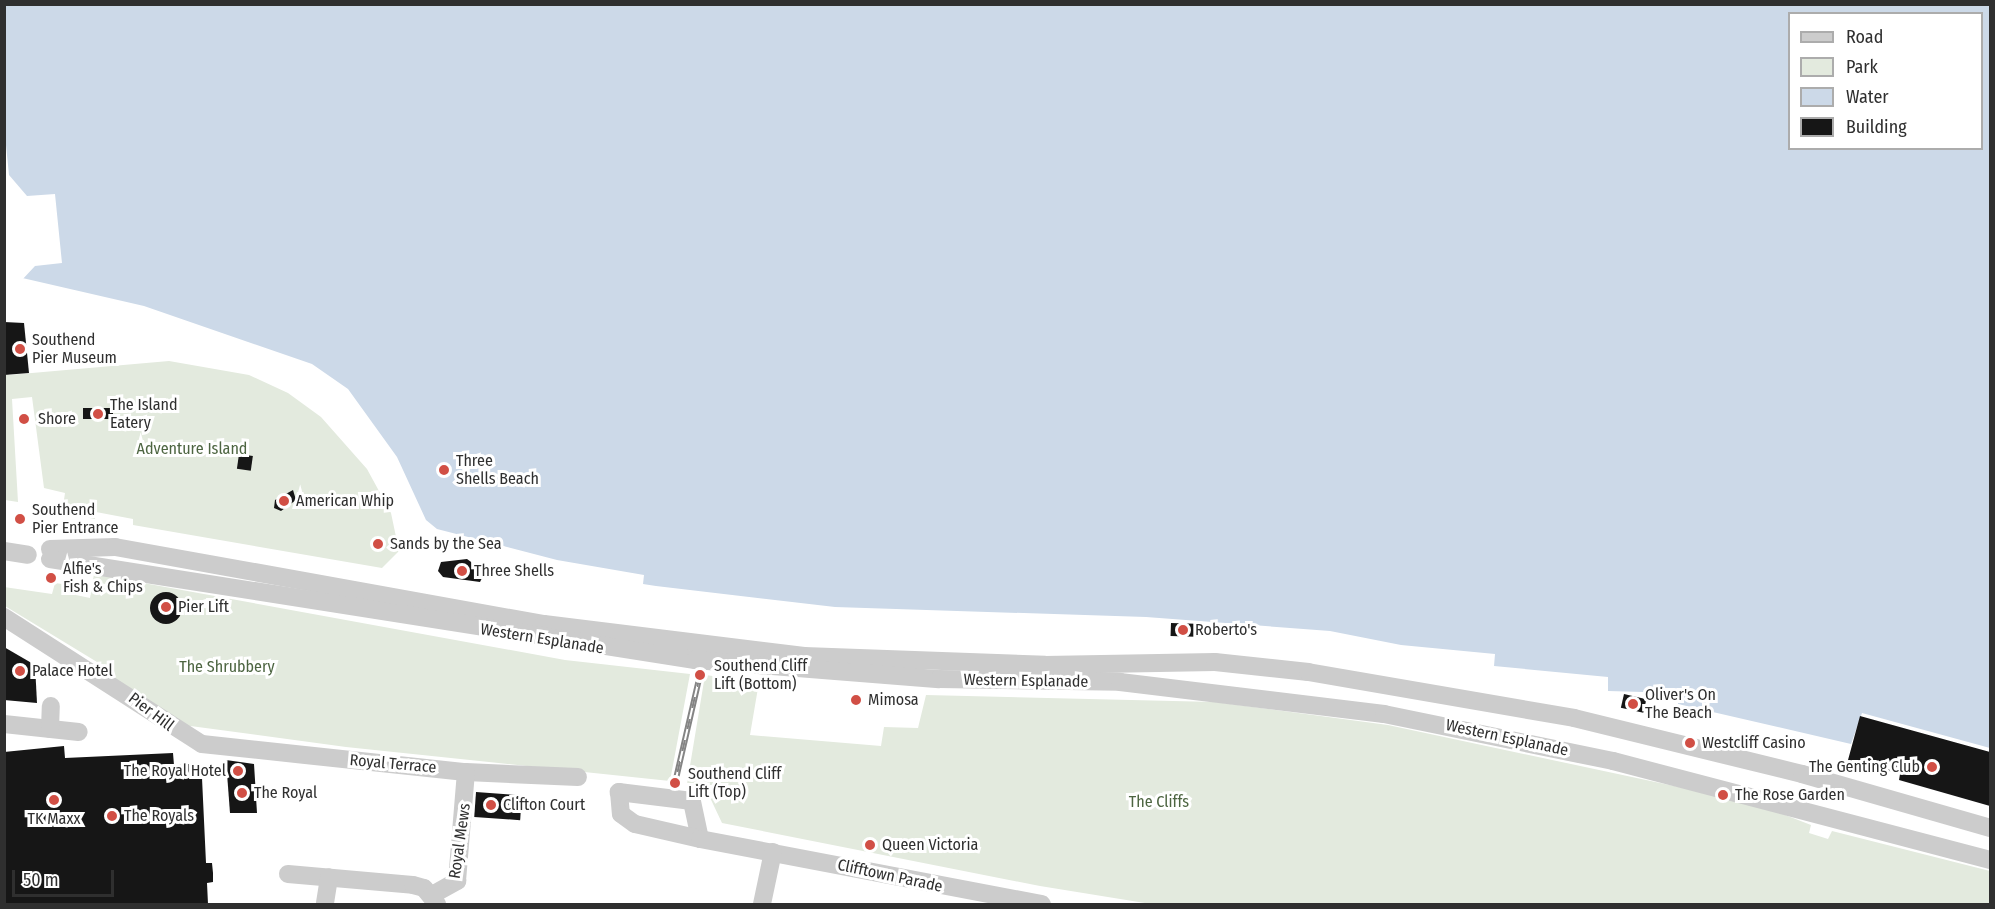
<!DOCTYPE html>
<style>
body{margin:0}
#map{position:relative;width:1995px;height:909px;overflow:hidden;background:#fff;font-family:"Fira Sans Condensed",sans-serif}
div>[style]{position:absolute}
.green>*{inset:0;background:#e3eade}
.water>*{inset:0;background:#ccd9e8}
.pier>*{inset:0;background:#fff}
.building>*{inset:0;background:#161616;transform-origin:0 0}
.round{border-radius:50%}
.minor>*{height:18px;margin:-9px;padding:0 9px;transform-origin:9px;border-radius:9px;background:#ccc}
.rail>*{height:6px;margin-top:-3px;transform-origin:0;background:repeating-linear-gradient(90deg,#fff 0 11px,#848484 0 22px);box-sizing:border-box;border-block:2px solid #848484}
.dots>*{width:16px;height:16px;translate:-50% -50%;box-sizing:border-box;border:3px solid #fff;border-radius:50%}
span{translate:-50% -50%;white-space:nowrap;text-align:center;line-height:1.15;-webkit-text-stroke:6px #fff;paint-order:stroke}
.poi-label{font-size:16px;color:#2f2f2f}
.left{translate:0 -50%;text-align:left}
.right{translate:-100% -50%;text-align:right}
.park-label{font-size:16px;color:#4d6541}
.street-label{font-size:16px;color:#2f2f2f}
.frame{position:absolute;inset:0;border:6px solid #2f2f2f;pointer-events:none}
.legend{position:absolute;left:1788px;top:12px;width:195px;height:138px;box-sizing:border-box;background:#fff;border:2px solid #acacac;margin:0;padding:8px 10px;list-style:none;font-size:18px;color:#2f2f2f}
.legend li{display:flex;align-items:center;gap:12px;height:30px}
.legend b{width:30px;border:2px solid #acacac}
.scale{position:absolute;left:12px;top:870px;width:102px;height:27px;box-sizing:border-box;border:3px solid #2f2f2f;border-top:0;padding-left:8px;font-size:18px;line-height:21px;white-space:nowrap;color:#2f2f2f;-webkit-text-stroke:4px #fff;paint-order:stroke}
</style>
<div id="map">
<div class="green">
<i style="clip-path:polygon(169px 361px,249px 375px,288px 393px,321px 417px,367px 469px,391px 513px,399px 551px,382px 568px,133px 525px,133px 519px,96px 512px,95px 519px,62px 513px,65px 493px,44px 488px,32px 397px,12px 399px,18px 502px,5px 500px,4px 368px,9px 375px)"></i>
<i style="clip-path:polygon(94px 574px,565px 660px,690px 674px,670px 781px,346px 747px,183px 725px,102px 670px,97px 662px,5px 606px,4px 587px,52px 594px,55px 583px,77px 586px,76px 595px,90px 598px)"></i>
<i style="clip-path:polygon(705px 675px,759px 682px,750px 735px,881px 746px,884px 727px,918px 728px,926px 695px,1215px 702px,1388px 725px,1707px 793px,1780px 813px,1811px 825px,1809px 833px,1828px 839px,1832px 831px,1990px 871px,1990px 904px,1151px 904px,1040px 886px,722px 823px,705px 787px,687px 784px)"></i>
</div>
<div class="water">
<i style="clip-path:polygon(evenodd,5px 5px,1990px 5px,1990px 748px,1862px 713px,1851px 744px,1678px 704px,1678px 693px,1608px 691px,1608px 677px,1494px 666px,1495px 654px,1401px 645px,1330px 631px,1146px 617px,835px 607px,656px 586px,643px 584px,644px 575px,557px 560px,437px 529px,426px 520px,397px 457px,348px 389px,312px 364px,144px 306px,5px 274px,5px 5px,1790px 14px,1982px 14px,1982px 148px,1790px 148px,1790px 14px)"></i>
</div>
<div class="pier">
<i style="clip-path:polygon(5px 135px,9px 175px,27px 196px,55px 194px,62px 263px,35px 266px,21px 281px,4px 277px)"></i>
</div>
<div class="building">
<i style="clip-path:polygon(4px 322px,24px 323px,29px 373px,4px 375px)"></i>
<i style="left:113px;top:408px;width:11px;height:30px;rotate:90deg"></i>
<i style="left:239px;top:454px;width:14px;height:15px;rotate:8deg"></i>
<i style="clip-path:polygon(293px 490px,296px 500px,281px 511px,274px 508px,275px 500px)"></i>
<i style="clip-path:polygon(467px 559px,485px 572px,480px 582px,443px 577px,438px 571px,441px 562px)"></i>
<i class="round" style="left:150px;top:592px;width:32px;height:32px"></i>
<i style="left:1171px;top:623px;width:25px;height:13px;rotate:2deg"></i>
<i style="clip-path:polygon(4px 647px,35px 665px,37px 703px,4px 700px)"></i>
<i style="left:1624px;top:694px;width:23px;height:14px;rotate:13deg"></i>
<i style="clip-path:polygon(1860px 716px,1990px 752px,1990px 806px,1899px 780px,1900px 774px,1848px 760px)"></i>
<i style="clip-path:polygon(64px 746px,65px 758px,173px 753px,174px 765px,189px 764px,190px 779px,202px 778px,206px 863px,212px 863px,213px 873px,213px 882px,207px 883px,208px 904px,4px 904px,4px 752px)"></i>
<i style="clip-path:polygon(226px 760px,254px 764px,257px 813px,230px 813px)"></i>
<i style="left:476px;top:792px;width:46px;height:25px;rotate:4deg"></i>
</div>
<div class="minor">
<i style="left:50px;top:549px;width:65px;rotate:-1.8deg"></i>
<i style="left:115px;top:547px;width:436px;rotate:10.2deg"></i>
<i style="left:544px;top:624px;width:262px;rotate:7deg"></i>
<i style="left:804px;top:656px;width:241px;rotate:2.1deg"></i>
<i style="left:1045px;top:665px;width:170px;rotate:-1deg"></i>
<i style="left:1215px;top:662px;width:94px;rotate:6.1deg"></i>
<i style="left:1308px;top:672px;width:270px;rotate:9.8deg"></i>
<i style="left:1574px;top:718px;width:235px;rotate:13.8deg"></i>
<i style="left:1802px;top:774px;width:196px;rotate:16deg"></i>
<i style="left:4px;top:551px;width:24px;rotate:9deg"></i>
<i style="left:50px;top:559px;width:653px;rotate:8.9deg"></i>
<i style="left:695px;top:660px;width:245px;rotate:4.5deg"></i>
<i style="left:939px;top:679px;width:181px;rotate:0.9deg"></i>
<i style="left:1120px;top:682px;width:266px;rotate:6.9deg"></i>
<i style="left:1384px;top:714px;width:234px;rotate:11.6deg"></i>
<i style="left:1613px;top:761px;width:390px;rotate:14.7deg"></i>
<i style="left:4px;top:617px;width:235px;rotate:32.7deg"></i>
<i style="left:202px;top:744px;width:265px;rotate:6.1deg"></i>
<i style="left:466px;top:772px;width:112px;rotate:2.6deg"></i>
<i style="left:4px;top:724px;width:75px;rotate:6.1deg"></i>
<i style="left:50px;top:729px;width:23px;rotate:-88deg"></i>
<i style="left:700px;top:839px;width:39px;rotate:-102deg"></i>
<i style="left:692px;top:801px;width:74px;rotate:-173deg"></i>
<i style="left:619px;top:792px;width:22px;rotate:85deg"></i>
<i style="left:621px;top:814px;width:17px;rotate:36deg"></i>
<i style="left:635px;top:824px;width:67px;rotate:13deg"></i>
<i style="left:700px;top:839px;width:348px;rotate:10.8deg"></i>
<i style="left:288px;top:874px;width:125px;rotate:5deg"></i>
<i style="left:413px;top:885px;width:11px;rotate:15deg"></i>
<i style="left:424px;top:888px;width:21px;rotate:51deg"></i>
<i style="left:432px;top:895px;width:29px;rotate:-29deg"></i>
<i style="left:457px;top:881px;width:109px;rotate:-85.3deg"></i>
<i style="left:325px;top:903px;width:26px;rotate:-81deg"></i>
<i style="left:762px;top:904px;width:53px;rotate:-78.1deg"></i>
</div>
<div class="rail">
<i style="left:675px;top:783px;width:111px;rotate:-77deg"></i>
</div>
<div class="dots">
<i style="left:20px;top:349px;background:#d14f45"></i>
<i style="left:98px;top:414px;background:#d14f45"></i>
<i style="left:24px;top:419px;background:#d14f45"></i>
<i style="left:444px;top:470px;background:#d14f45"></i>
<i style="left:284px;top:501px;background:#d14f45"></i>
<i style="left:20px;top:519px;background:#d14f45"></i>
<i style="left:378px;top:544px;background:#d14f45"></i>
<i style="left:462px;top:571px;background:#d14f45"></i>
<i style="left:51px;top:578px;background:#d14f45"></i>
<i style="left:166px;top:607px;background:#d14f45"></i>
<i style="left:1183px;top:630px;background:#d14f45"></i>
<i style="left:20px;top:671px;background:#d14f45"></i>
<i style="left:700px;top:675px;background:#d14f45"></i>
<i style="left:856px;top:700px;background:#d14f45"></i>
<i style="left:1633px;top:704px;background:#d14f45"></i>
<i style="left:1690px;top:743px;background:#d14f45"></i>
<i style="left:1932px;top:767px;background:#d14f45"></i>
<i style="left:238px;top:771px;background:#d14f45"></i>
<i style="left:675px;top:783px;background:#d14f45"></i>
<i style="left:242px;top:793px;background:#d14f45"></i>
<i style="left:1723px;top:795px;background:#d14f45"></i>
<i style="left:54px;top:800px;background:#d14f45"></i>
<i style="left:491px;top:805px;background:#d14f45"></i>
<i style="left:112px;top:816px;background:#d14f45"></i>
<i style="left:870px;top:845px;background:#d14f45"></i>
</div>
<div class="poi-label">
<span class="left" style="left:32px;top:349px">Southend<br>Pier Museum</span>
<span class="left" style="left:110px;top:414px">The Island<br>Eatery</span>
<span class="left" style="left:38px;top:419px">Shore</span>
<span class="left" style="left:456px;top:470px">Three<br>Shells Beach</span>
<span class="left" style="left:296px;top:501px">American Whip</span>
<span class="left" style="left:32px;top:519px">Southend<br>Pier Entrance</span>
<span class="left" style="left:390px;top:544px">Sands by the Sea</span>
<span class="left" style="left:63px;top:578px">Alfie's<br>Fish &amp; Chips</span>
<span class="left" style="left:474px;top:571px">Three Shells</span>
<span class="left" style="left:178px;top:607px">Pier Lift</span>
<span class="left" style="left:1195px;top:630px">Roberto's</span>
<span class="left" style="left:714px;top:675px">Southend Cliff<br>Lift (Bottom)</span>
<span class="left" style="left:32px;top:671px">Palace Hotel</span>
<span class="left" style="left:1645px;top:704px">Oliver's On<br>The Beach</span>
<span class="left" style="left:868px;top:700px">Mimosa</span>
<span class="left" style="left:1702px;top:743px">Westcliff Casino</span>
<span class="right" style="left:1920px;top:767px">The Genting Club</span>
<span class="right" style="left:226px;top:771px">The Royal Hotel</span>
<span class="left" style="left:688px;top:783px">Southend Cliff<br>Lift (Top)</span>
<span class="left" style="left:254px;top:793px">The Royal</span>
<span class="left" style="left:1735px;top:795px">The Rose Garden</span>
<span class="left" style="left:503px;top:805px">Clifton Court</span>
<span class="left" style="left:124px;top:816px">The Royals</span>
<span style="left:54px;top:819px">TK Maxx</span>
<span class="left" style="left:882px;top:845px">Queen Victoria</span>
</div>
<div class="park-label">
<span style="left:192px;top:449px">Adventure Island</span>
<span style="left:227px;top:667px">The Shrubbery</span>
<span style="left:1159px;top:802px">The Cliffs</span>
</div>
<div class="street-label">
<span style="left:542px;top:639px;rotate:9deg">Western Esplanade</span>
<span style="left:1026px;top:681px;rotate:1deg">Western Esplanade</span>
<span style="left:151px;top:712px;rotate:37deg">Pier Hill</span>
<span style="left:1507px;top:738px;rotate:12deg">Western Esplanade</span>
<span style="left:393px;top:764px;rotate:5deg">Royal Terrace</span>
<span style="left:460px;top:841px;rotate:-82deg">Royal Mews</span>
<span style="left:890px;top:876px;rotate:12deg">Clifftown Parade</span>
</div>
<div class="frame"></div>
<ul class="legend">
<li><b style="height:8px;background:#ccc"></b>Road</li>
<li><b style="height:16px;background:#e3eade"></b>Park</li>
<li><b style="height:16px;background:#ccd9e8"></b>Water</li>
<li><b style="height:16px;background:#161616"></b>Building</li>
</ul>
<div class="scale">50 m</div>
</div>
